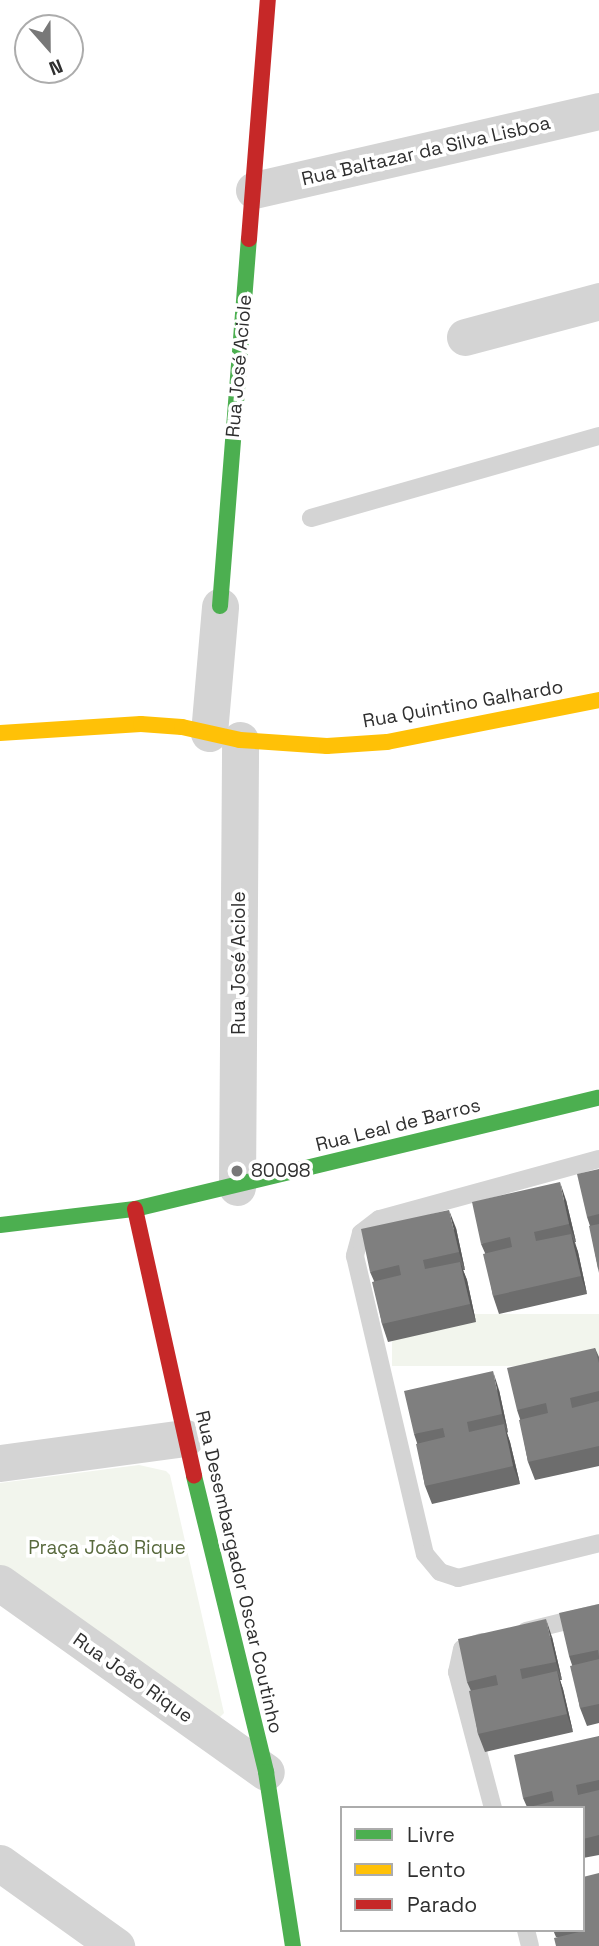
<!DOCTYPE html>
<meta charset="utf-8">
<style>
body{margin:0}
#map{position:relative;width:599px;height:1946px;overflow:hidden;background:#fff;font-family:"Space Grotesk",sans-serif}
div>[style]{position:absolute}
.green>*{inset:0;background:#f2f5ed;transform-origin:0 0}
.lane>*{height:18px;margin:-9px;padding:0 9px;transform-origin:9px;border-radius:9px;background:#d4d4d4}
.street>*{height:37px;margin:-18.5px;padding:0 18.5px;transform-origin:18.5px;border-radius:18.5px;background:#d4d4d4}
.fast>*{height:16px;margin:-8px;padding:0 8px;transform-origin:8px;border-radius:8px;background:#4caf50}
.slow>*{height:16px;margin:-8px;padding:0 8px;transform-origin:8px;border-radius:8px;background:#ffc107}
.jam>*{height:16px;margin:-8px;padding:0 8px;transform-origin:8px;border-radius:8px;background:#c62828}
.wall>*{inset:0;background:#6d6d6d}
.shaded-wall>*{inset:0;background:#595959}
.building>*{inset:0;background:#7f7f7f}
.dots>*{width:19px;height:19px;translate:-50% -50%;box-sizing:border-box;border:4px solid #fff;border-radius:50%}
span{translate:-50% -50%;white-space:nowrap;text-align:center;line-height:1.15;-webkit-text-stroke:7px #fff;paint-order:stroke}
.street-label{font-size:19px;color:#2f2f2f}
.poi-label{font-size:19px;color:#2f2f2f}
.left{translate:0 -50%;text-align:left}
.park-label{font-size:19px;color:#596a3e}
.legend{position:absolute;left:340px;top:1806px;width:245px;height:126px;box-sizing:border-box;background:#fff;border:2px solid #acacac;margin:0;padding:9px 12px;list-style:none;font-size:21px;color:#2f2f2f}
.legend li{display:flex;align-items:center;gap:14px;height:35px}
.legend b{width:35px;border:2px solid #acacac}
.north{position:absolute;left:14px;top:14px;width:70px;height:70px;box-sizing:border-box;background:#fff;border:2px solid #acacac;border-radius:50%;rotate:159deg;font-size:19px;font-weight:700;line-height:28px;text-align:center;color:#2f2f2f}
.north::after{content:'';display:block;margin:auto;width:24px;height:32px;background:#787878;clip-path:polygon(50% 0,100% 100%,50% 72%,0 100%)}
</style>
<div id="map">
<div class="green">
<i style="left:599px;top:1314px;width:52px;height:207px;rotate:90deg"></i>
<i style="clip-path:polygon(139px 1465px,166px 1471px,170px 1475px,224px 1713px,219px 1718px,0 1566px,0 1483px)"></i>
</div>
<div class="lane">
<i style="left:311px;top:518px;width:299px;rotate:-15.9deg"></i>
<i style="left:599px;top:1159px;width:228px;rotate:164.7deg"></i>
<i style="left:379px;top:1219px;width:23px;rotate:142deg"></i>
<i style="left:361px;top:1233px;width:24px;rotate:105deg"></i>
<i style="left:355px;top:1256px;width:306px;rotate:76.8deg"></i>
<i style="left:425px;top:1554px;width:23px;rotate:50deg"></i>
<i style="left:440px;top:1572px;width:19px;rotate:18deg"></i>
<i style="left:458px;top:1578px;width:145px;rotate:-13.9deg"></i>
<i style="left:526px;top:1631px;width:75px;rotate:-13.9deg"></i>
<i style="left:482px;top:1642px;width:21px;rotate:161deg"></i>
<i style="left:462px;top:1649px;width:24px;rotate:102deg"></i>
<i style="left:457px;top:1672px;width:141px;rotate:75.2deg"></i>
<i style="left:526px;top:1930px;width:16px;rotate:76deg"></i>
</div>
<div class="street">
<i style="left:254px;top:190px;width:354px;rotate:-12.9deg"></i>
<i style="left:465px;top:337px;width:139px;rotate:-15deg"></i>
<i style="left:209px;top:733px;width:127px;rotate:-85deg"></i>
<i style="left:237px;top:1187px;width:447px;rotate:-89.6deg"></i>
<i style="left:0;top:1463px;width:187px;rotate:-7.7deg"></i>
<i style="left:0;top:1583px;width:326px;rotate:35.4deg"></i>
<i style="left:0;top:1863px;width:143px;rotate:35.6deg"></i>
</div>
<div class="fast">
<i style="left:220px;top:606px;width:368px;rotate:-85.5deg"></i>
<i style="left:0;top:1225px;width:136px;rotate:-6.8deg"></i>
<i style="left:135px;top:1209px;width:477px;rotate:-13.5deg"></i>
<i style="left:194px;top:1476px;width:305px;rotate:76.3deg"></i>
<i style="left:266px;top:1772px;width:176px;rotate:81.2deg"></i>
</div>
<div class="slow">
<i style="left:0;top:733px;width:141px;rotate:-3.7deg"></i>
<i style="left:141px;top:724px;width:41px;rotate:4.2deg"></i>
<i style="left:182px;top:727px;width:59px;rotate:12.6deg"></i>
<i style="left:240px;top:740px;width:87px;rotate:3.9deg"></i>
<i style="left:327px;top:746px;width:60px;rotate:-3.8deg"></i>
<i style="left:387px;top:742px;width:216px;rotate:-11.2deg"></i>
</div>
<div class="jam">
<i style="left:249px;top:239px;width:240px;rotate:-85.5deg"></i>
<i style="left:135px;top:1209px;width:273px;rotate:77.5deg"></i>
</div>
<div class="wall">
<i style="clip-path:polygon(599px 1169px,599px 1273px,590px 1226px,587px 1217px)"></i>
<i style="clip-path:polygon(566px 1200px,576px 1242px,575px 1242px,578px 1252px,587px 1294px,499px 1314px,493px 1296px,485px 1253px,481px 1244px)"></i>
<i style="clip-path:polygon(456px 1228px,465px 1270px,463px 1270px,467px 1280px,476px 1322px,388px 1342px,382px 1324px,374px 1281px,370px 1272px)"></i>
<i style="clip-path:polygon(595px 1348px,599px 1357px,599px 1466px,535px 1480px,528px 1462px,520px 1419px,517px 1410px)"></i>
<i style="clip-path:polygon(499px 1390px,508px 1432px,507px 1433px,510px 1442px,520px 1484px,432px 1504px,425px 1486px,417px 1443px,414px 1434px)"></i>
<i style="clip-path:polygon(599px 1604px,599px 1723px,587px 1726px,580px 1708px,572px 1665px,569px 1656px)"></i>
<i style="clip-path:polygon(552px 1637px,562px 1680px,560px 1680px,563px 1689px,573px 1732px,485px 1752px,478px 1734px,471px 1691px,467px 1682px)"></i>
<i style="clip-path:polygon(599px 1736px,599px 1855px,583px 1858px,583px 1808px,527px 1807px,523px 1798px)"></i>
<i style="clip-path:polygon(553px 1930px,583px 1930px,599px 1946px,556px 1937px)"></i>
</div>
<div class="shaded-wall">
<i style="clip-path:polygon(560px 1182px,566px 1200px,576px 1242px,569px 1224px)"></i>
<i style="clip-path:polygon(449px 1210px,456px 1228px,465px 1270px,459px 1252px)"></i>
<i style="clip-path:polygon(571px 1234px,578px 1252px,587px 1294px,581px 1276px)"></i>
<i style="clip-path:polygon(460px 1262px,467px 1280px,476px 1322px,470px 1304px)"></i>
<i style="clip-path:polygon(493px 1371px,499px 1390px,508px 1432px,502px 1414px)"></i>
<i style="clip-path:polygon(504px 1424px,510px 1442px,520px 1484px,513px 1466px)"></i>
<i style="clip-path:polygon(546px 1619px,552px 1637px,562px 1680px,556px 1662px)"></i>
<i style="clip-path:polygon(557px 1671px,563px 1689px,573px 1732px,567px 1714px)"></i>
</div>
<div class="building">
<i style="clip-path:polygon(599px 1169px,599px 1214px,587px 1217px,577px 1174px)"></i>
<i style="clip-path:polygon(560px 1182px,569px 1224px,534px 1232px,536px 1241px,571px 1234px,581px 1276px,493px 1296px,483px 1254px,512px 1247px,510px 1237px,481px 1244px,472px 1202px)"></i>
<i style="clip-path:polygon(449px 1210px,459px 1252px,423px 1260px,425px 1269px,460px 1262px,470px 1304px,382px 1324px,372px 1282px,401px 1275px,399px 1265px,370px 1272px,361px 1229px)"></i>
<i style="clip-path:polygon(599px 1224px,599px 1269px,598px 1269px,589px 1226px)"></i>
<i style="clip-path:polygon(595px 1348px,599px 1363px,599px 1391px,570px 1398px,572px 1408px,599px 1401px,599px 1446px,528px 1462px,519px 1420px,548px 1413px,546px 1403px,517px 1410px,507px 1368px)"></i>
<i style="clip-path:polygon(493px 1371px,502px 1414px,467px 1422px,469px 1432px,504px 1424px,513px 1466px,425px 1486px,416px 1444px,445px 1437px,443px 1428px,414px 1434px,404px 1391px)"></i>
<i style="clip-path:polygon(599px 1604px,599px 1657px,598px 1650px,569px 1656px,559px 1613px)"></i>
<i style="clip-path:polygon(546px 1619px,556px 1662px,520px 1669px,522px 1679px,557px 1671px,567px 1714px,478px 1734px,469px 1691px,498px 1685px,496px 1675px,467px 1682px,458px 1639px)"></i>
<i style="clip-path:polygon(599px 1659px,599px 1704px,580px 1708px,570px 1666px)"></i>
<i style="clip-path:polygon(599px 1736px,599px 1780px,576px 1785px,578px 1795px,599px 1790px,599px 1835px,583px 1839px,583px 1808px,525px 1808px,554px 1801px,552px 1791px,523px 1798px,514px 1755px)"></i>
<i style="clip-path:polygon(599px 1873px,599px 1946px,556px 1946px,554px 1938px,583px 1931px,583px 1877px)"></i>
</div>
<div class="dots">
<i style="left:237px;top:1171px;background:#787878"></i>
</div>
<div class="street-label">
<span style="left:426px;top:151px;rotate:-13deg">Rua Baltazar da Silva Lisboa</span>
<span style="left:239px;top:366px;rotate:-85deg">Rua José Aciole</span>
<span style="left:463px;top:704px;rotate:-10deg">Rua Quintino Galhardo</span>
<span style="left:239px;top:963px;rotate:-90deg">Rua José Aciole</span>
<span style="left:398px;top:1125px;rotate:-14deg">Rua Leal de Barros</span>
<span style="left:239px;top:1572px;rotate:77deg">Rua Desembargador Oscar Coutinho</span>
<span style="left:133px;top:1678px;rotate:35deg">Rua João Rique</span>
</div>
<div class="poi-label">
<span class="left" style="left:251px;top:1171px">80098</span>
</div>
<div class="park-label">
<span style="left:107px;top:1548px">Praça João Rique</span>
</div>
<ul class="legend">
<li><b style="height:9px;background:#4caf50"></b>Livre</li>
<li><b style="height:9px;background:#ffc107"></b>Lento</li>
<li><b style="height:9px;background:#c62828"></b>Parado</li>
</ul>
<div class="north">N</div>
</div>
